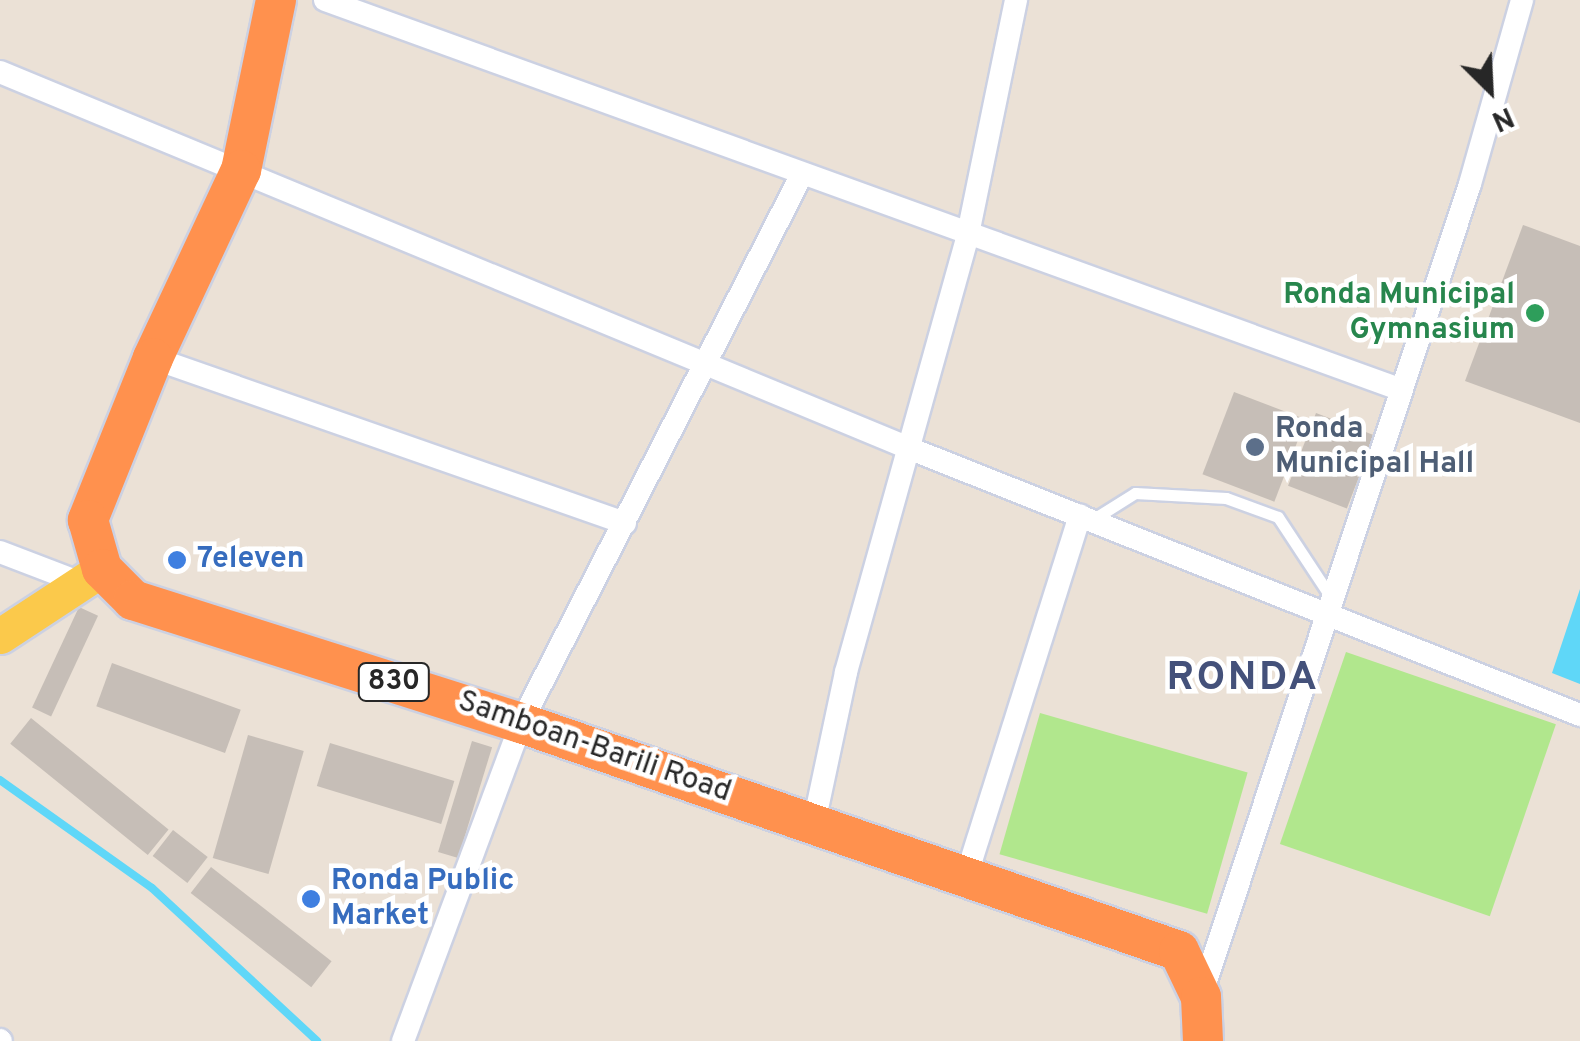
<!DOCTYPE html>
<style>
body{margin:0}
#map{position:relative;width:1580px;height:1041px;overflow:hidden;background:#ebe1d6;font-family:Overpass,sans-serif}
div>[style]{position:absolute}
.green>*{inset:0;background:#b1e78d;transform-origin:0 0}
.water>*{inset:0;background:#5fd7f8}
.stream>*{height:8px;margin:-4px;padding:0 4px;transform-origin:4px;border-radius:4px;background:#5fd7f8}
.building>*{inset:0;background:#c6beb7;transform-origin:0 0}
.roads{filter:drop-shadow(2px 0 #ccd1e2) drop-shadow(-2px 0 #ccd1e2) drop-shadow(0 2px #ccd1e2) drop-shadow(0 -2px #ccd1e2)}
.lane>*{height:11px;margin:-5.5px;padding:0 5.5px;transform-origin:5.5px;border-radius:5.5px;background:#fff}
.street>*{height:22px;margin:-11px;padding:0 11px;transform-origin:11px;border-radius:11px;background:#fff}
.primary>*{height:35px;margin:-17.5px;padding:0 17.5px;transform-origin:17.5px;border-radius:17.5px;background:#fbc94b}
.highway>*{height:40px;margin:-20px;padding:0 20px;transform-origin:20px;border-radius:20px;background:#ff914e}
.dots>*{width:28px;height:28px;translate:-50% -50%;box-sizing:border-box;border:5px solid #fff;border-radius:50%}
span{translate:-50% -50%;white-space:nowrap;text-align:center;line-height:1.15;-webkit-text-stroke:9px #fff;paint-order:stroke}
.shield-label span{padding:2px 8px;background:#fff;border:2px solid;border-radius:8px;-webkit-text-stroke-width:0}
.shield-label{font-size:28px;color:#272727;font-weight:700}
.leisure-label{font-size:30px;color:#27864d;font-weight:700}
.right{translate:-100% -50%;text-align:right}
.service-label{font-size:30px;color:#4e5e75;font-weight:700}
.left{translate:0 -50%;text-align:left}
.shop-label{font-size:30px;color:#366cbe;font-weight:700}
.street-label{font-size:30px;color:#272727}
.district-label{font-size:40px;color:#44517a;font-weight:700;letter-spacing:2.5px}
.north{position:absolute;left:1440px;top:40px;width:100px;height:100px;-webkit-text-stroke:8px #fff;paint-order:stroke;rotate:156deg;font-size:28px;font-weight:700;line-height:40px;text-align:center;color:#272727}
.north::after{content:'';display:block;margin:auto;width:35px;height:45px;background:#272727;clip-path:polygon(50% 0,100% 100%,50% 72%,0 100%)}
</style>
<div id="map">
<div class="green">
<i style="left:1346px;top:652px;width:222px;height:203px;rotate:19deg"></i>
<i style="left:1040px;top:713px;width:216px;height:147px;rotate:16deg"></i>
</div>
<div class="water">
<i style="clip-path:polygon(1580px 589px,1580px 684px,1552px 673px)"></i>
</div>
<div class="stream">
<i style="left:0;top:780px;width:186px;rotate:35.4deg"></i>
<i style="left:152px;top:888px;width:225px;rotate:42.8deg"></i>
</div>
<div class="building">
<i style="clip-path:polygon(1523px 225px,1580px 246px,1580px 423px,1465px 381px)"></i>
<i style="left:1234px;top:392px;width:77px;height:88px;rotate:21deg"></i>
<i style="left:1316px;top:413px;width:63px;height:78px;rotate:21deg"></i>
<i style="left:79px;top:607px;width:21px;height:111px;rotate:25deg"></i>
<i style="left:112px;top:663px;width:137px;height:46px;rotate:20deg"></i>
<i style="left:31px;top:718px;width:177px;height:33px;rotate:39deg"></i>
<i style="left:248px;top:735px;width:58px;height:128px;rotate:16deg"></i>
<i style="left:472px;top:741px;width:21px;height:116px;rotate:17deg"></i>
<i style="left:330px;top:743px;width:130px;height:45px;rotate:17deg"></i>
<i style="left:173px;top:830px;width:44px;height:33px;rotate:38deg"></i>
<i style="left:211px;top:867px;width:153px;height:33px;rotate:38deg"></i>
</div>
<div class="roads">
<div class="lane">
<i style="left:1092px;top:520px;width:51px;rotate:-32.1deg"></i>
<i style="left:1135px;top:493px;width:91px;rotate:3.1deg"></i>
<i style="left:1226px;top:498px;width:55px;rotate:20.1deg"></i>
<i style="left:1278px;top:517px;width:98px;rotate:56.6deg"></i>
</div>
<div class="street">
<i style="left:325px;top:0;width:1145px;rotate:19.91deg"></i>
<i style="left:0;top:72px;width:986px;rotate:22.48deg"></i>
<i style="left:911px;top:449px;width:720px;rotate:21.68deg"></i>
<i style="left:153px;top:358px;width:500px;rotate:19.27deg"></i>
<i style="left:0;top:552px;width:84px;rotate:21deg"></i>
<i style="left:814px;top:823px;width:154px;rotate:-78deg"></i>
<i style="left:846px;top:672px;width:455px;rotate:-74.4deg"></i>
<i style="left:968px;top:234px;width:239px;rotate:-78.4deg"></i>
<i style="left:966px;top:877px;width:379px;rotate:-72.5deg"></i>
<i style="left:1201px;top:996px;width:855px;rotate:-71.67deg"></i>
<i style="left:1470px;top:184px;width:191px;rotate:-74.2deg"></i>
<i style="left:0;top:1040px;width:1px;rotate:45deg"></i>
<i style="left:403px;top:1041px;width:339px;rotate:-69.6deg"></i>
<i style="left:521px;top:723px;width:614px;rotate:-62.89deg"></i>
</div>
<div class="primary">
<i style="left:0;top:636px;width:122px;rotate:-33.3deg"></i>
</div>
<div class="highway">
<i style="left:276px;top:0;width:174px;rotate:101.6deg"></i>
<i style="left:241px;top:170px;width:208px;rotate:115.1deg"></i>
<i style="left:153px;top:358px;width:175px;rotate:111.9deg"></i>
<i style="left:88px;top:520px;width:51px;rotate:74.1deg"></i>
<i style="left:102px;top:569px;width:44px;rotate:45deg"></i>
<i style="left:133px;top:600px;width:407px;rotate:17.6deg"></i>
<i style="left:521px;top:723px;width:696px;rotate:19.11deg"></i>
<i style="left:1179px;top:951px;width:51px;rotate:64.4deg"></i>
<i style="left:1201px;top:997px;width:44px;rotate:87.4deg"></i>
</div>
</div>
<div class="dots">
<i style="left:1535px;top:313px;background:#2e9e5b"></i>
<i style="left:1255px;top:447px;background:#5c6f8a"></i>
<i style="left:177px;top:560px;background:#3f7fe0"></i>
<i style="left:311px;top:899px;background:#3f7fe0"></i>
</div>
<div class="shield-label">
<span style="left:394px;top:682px">830</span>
</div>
<div class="leisure-label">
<span class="right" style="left:1515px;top:313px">Ronda Municipal<br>Gymnasium</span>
</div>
<div class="service-label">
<span class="left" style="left:1275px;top:447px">Ronda<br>Municipal Hall</span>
</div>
<div class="shop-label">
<span class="left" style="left:197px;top:560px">7eleven</span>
<span class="left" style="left:331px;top:899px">Ronda Public<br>Market</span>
</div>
<div class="street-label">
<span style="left:594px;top:748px;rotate:19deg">Samboan-Barili Road</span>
</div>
<div class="district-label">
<span style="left:1243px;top:679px">RONDA</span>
</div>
<div class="north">N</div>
</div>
